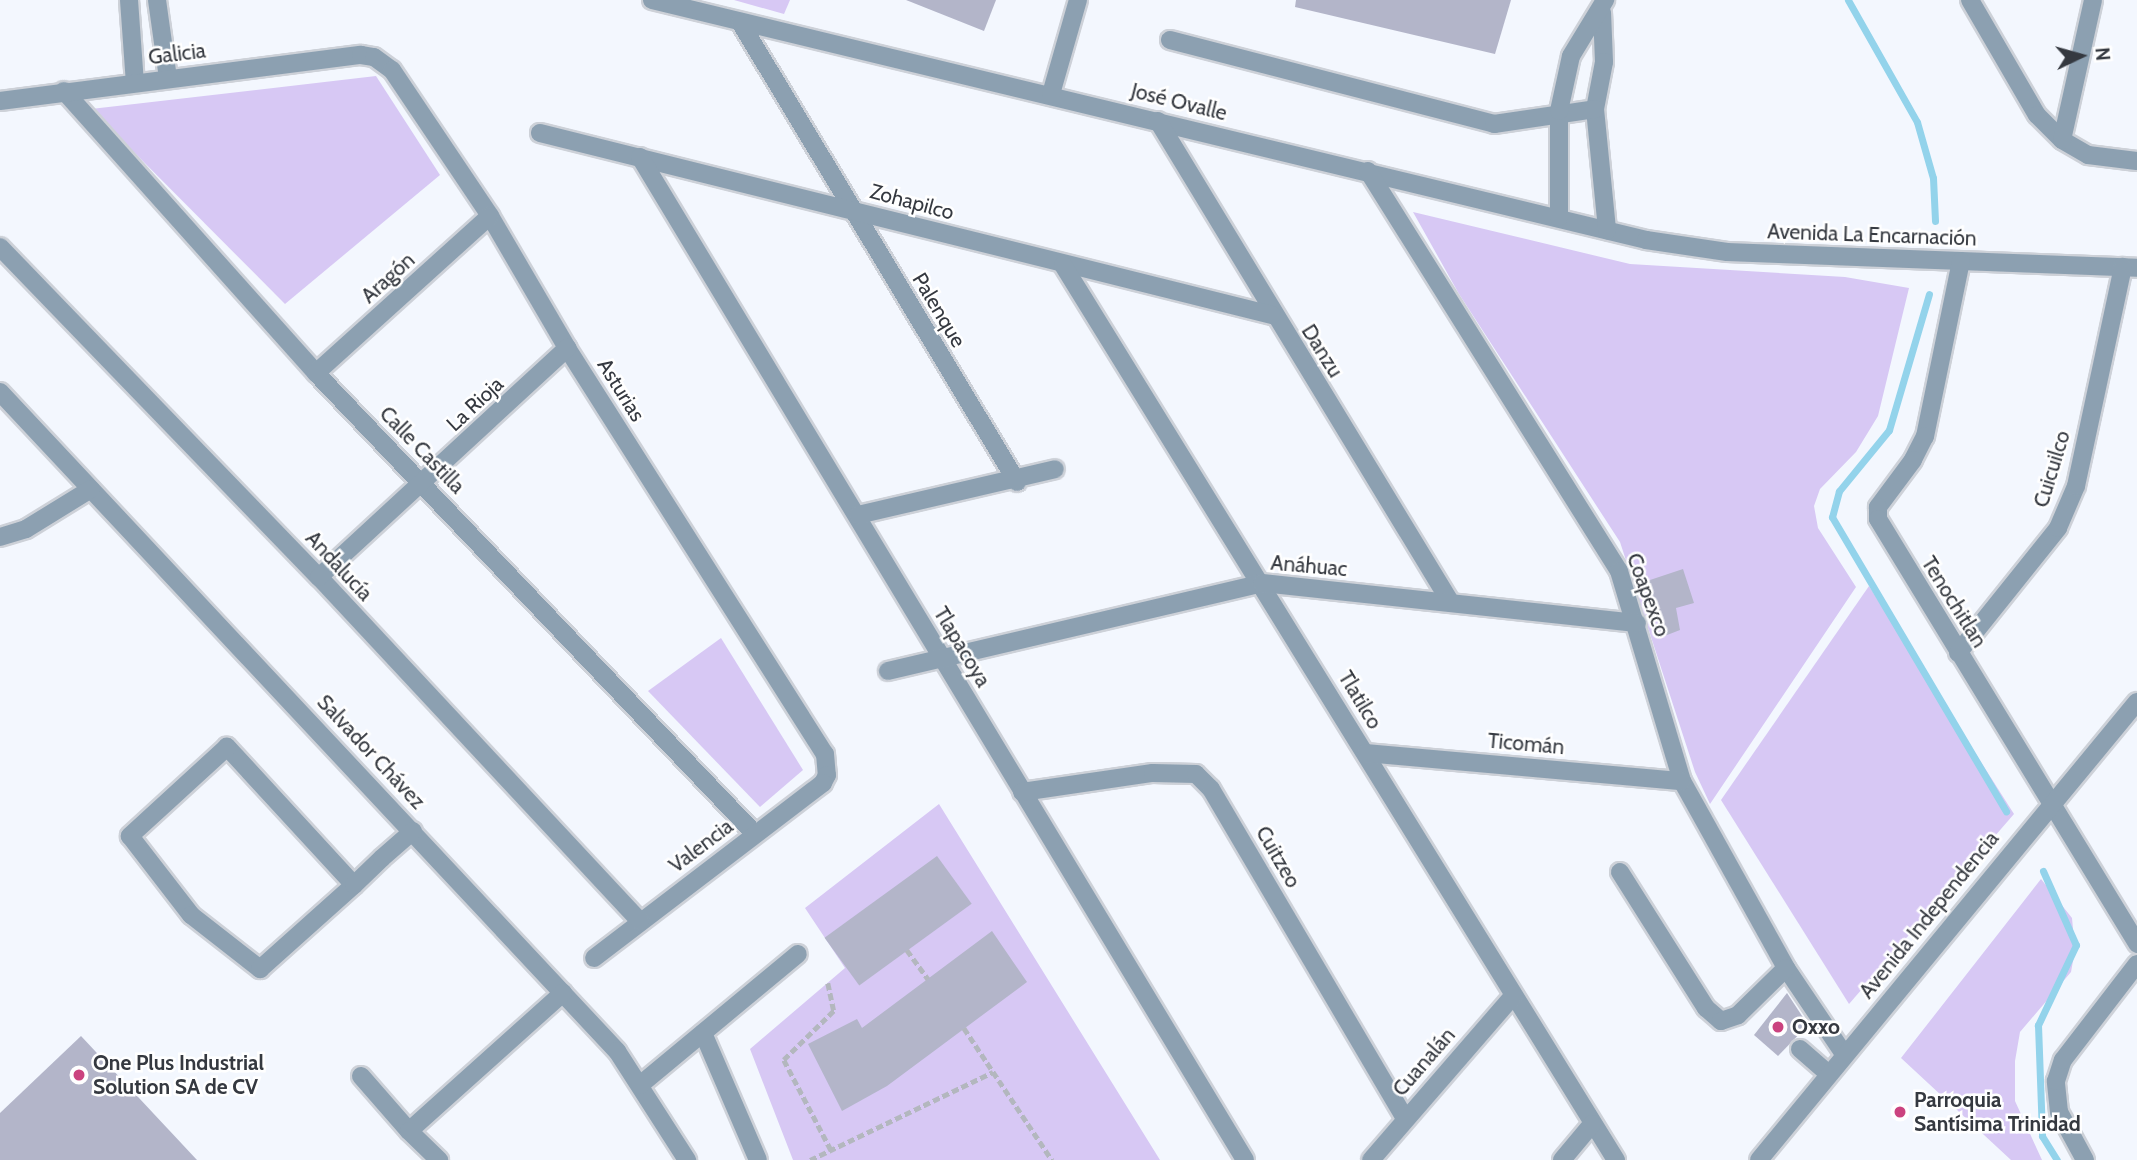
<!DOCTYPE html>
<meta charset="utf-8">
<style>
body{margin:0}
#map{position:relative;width:2137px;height:1160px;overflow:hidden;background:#f3f7fe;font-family:Cabin,sans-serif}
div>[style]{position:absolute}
.green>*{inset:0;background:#d7c8f4}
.stream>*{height:7px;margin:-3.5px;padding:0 3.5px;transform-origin:3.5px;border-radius:3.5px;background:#93d3eb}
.building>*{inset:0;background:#b3b5c9;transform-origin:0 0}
.path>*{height:4.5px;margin-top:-2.25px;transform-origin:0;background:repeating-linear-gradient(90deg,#b3b7be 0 7px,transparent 0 10.5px)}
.roads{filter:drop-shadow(2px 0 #cdd1d8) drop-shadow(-2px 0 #cdd1d8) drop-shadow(0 2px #cdd1d8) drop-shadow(0 -2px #cdd1d8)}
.minor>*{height:18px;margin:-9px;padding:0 9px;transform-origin:9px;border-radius:9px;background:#8ca0b1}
.dots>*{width:19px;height:19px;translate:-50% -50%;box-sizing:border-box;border:4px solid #fff;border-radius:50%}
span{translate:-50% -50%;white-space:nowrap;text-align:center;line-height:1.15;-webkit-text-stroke:5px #fff;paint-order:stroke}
.street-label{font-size:21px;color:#353940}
.poi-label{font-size:21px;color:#353940;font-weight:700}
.left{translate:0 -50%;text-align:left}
.north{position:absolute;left:2046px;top:21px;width:70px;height:70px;-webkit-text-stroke:5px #fff;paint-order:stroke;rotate:85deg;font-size:19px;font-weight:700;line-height:28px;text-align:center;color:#353940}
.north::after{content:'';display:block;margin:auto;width:24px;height:32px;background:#353940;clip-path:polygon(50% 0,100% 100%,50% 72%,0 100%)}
</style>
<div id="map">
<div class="green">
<i style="clip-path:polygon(734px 0,790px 0,784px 14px)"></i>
<i style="clip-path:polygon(376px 76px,440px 175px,285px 304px,91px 109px)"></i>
<i style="clip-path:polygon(1413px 212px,1630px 264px,1845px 277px,1909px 288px,1878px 416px,1856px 452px,1820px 489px,1814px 506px,1818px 528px,1856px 587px,1710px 804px,1695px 772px,1620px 542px,1459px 294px)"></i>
<i style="clip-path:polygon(1869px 586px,2014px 814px,1849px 1004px,1721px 800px)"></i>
<i style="clip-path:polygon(721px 638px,803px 770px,760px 807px,648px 691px)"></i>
<i style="clip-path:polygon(939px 804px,1160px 1160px,793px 1160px,750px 1049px,845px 968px,805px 908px)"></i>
<i style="clip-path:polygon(2041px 879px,2072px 918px,2075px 950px,2071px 972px,2020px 1032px,2015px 1061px,2015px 1101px,2042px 1160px,2011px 1160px,1901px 1058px)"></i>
</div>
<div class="stream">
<i style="left:1848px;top:0;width:140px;rotate:60.5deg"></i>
<i style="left:1917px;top:122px;width:58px;rotate:74.1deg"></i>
<i style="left:1933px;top:178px;width:43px;rotate:87.3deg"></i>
<i style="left:1929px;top:294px;width:142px;rotate:106.4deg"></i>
<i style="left:1889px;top:430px;width:79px;rotate:129.3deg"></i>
<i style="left:1839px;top:491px;width:27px;rotate:105deg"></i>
<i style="left:1832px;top:517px;width:342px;rotate:59.4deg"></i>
<i style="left:2043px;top:871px;width:81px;rotate:66deg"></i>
<i style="left:2076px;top:945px;width:89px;rotate:115.4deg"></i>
<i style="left:2038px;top:1025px;width:111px;rotate:87.9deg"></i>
<i style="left:2042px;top:1136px;width:28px;rotate:58deg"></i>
</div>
<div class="building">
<i style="clip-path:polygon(906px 0,996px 0,984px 31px)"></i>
<i style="clip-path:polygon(1296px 0,1511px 0,1495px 54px,1295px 7px)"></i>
<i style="clip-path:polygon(1683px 569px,1694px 603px,1676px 608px,1680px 630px,1662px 637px,1647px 581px)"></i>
<i style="left:937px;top:856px;width:59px;height:139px;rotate:54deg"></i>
<i style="clip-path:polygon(992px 931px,1027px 982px,887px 1086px,842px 1111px,808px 1044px,857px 1019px,862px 1028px)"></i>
<i style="clip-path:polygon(1787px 993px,1808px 1025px,1778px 1056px,1754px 1035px)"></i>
<i style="clip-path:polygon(81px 1036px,197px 1160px,0 1160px,0 1113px)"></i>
</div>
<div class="path">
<i style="left:907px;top:950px;width:36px;rotate:54deg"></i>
<i style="left:828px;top:983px;width:29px;rotate:78deg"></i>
<i style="left:834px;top:1011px;width:70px;rotate:135.6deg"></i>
<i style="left:784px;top:1060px;width:102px;rotate:62.4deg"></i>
<i style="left:964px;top:1028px;width:159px;rotate:56.3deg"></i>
<i style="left:810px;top:1160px;width:203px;rotate:-25.7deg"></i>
</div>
<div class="roads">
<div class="minor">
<i style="left:129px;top:0;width:83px;rotate:85.9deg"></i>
<i style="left:157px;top:0;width:79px;rotate:82deg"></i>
<i style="left:652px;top:0;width:1023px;rotate:13.57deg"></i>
<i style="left:1646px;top:240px;width:82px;rotate:8.4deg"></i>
<i style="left:1727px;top:252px;width:410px;rotate:2.2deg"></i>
<i style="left:1970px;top:0;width:133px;rotate:59.8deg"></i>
<i style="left:2037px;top:115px;width:35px;rotate:45deg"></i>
<i style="left:2062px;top:140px;width:30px;rotate:30deg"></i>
<i style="left:2088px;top:155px;width:49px;rotate:7deg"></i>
<i style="left:1602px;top:12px;width:50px;rotate:87.7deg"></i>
<i style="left:1604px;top:62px;width:48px;rotate:100.8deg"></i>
<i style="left:1595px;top:109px;width:122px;rotate:84.3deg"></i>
<i style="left:740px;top:22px;width:537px;rotate:58.94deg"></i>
<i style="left:1170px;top:40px;width:335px;rotate:14.5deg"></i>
<i style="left:1494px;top:124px;width:102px;rotate:-8.4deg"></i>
<i style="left:64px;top:91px;width:378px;rotate:48.2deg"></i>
<i style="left:316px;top:373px;width:635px;rotate:46.4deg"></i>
<i style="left:1051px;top:94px;width:98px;rotate:-74deg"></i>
<i style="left:0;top:101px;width:364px;rotate:-7.3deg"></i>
<i style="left:361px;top:55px;width:13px;rotate:9deg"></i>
<i style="left:374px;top:57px;width:22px;rotate:36deg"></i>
<i style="left:392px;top:70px;width:176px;rotate:56.1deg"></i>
<i style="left:490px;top:216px;width:153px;rotate:59.7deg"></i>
<i style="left:567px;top:348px;width:481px;rotate:57.6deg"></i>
<i style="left:825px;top:754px;width:21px;rotate:85deg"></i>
<i style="left:827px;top:775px;width:9px;rotate:117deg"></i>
<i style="left:823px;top:783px;width:288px;rotate:142.6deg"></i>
<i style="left:1158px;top:121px;width:564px;rotate:58.71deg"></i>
<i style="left:540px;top:133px;width:754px;rotate:13.96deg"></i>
<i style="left:2062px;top:140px;width:143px;rotate:-77.5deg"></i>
<i style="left:640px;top:157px;width:1171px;rotate:58.9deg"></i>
<i style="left:1368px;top:171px;width:472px;rotate:57.9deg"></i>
<i style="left:1619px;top:571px;width:219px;rotate:73.3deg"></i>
<i style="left:1682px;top:781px;width:214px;rotate:60.9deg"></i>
<i style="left:1786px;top:968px;width:104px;rotate:56deg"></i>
<i style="left:1559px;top:217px;width:106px;rotate:-90deg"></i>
<i style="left:1559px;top:111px;width:56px;rotate:-77.7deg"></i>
<i style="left:1571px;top:56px;width:66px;rotate:-58.7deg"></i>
<i style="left:0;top:247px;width:459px;rotate:46deg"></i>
<i style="left:319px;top:577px;width:471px;rotate:47deg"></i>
<i style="left:1961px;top:261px;width:179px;rotate:101.6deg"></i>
<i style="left:1925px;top:436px;width:27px;rotate:117deg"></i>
<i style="left:1913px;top:460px;width:59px;rotate:126.7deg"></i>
<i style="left:1878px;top:507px;width:12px;rotate:90deg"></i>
<i style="left:1878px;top:519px;width:498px;rotate:58.6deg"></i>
<i style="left:1063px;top:265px;width:1052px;rotate:58.29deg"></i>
<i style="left:316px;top:373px;width:234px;rotate:-42.1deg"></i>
<i style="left:0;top:392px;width:903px;rotate:46.89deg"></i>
<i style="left:617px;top:1051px;width:130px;rotate:57.3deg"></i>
<i style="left:858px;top:515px;width:202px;rotate:-13.1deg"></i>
<i style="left:0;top:537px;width:27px;rotate:-17deg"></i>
<i style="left:26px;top:529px;width:76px;rotate:-31.6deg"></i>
<i style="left:319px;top:577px;width:338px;rotate:-42.7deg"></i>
<i style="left:1958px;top:653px;width:160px;rotate:-51.3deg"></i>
<i style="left:2058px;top:528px;width:46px;rotate:-66.8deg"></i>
<i style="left:2076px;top:486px;width:224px;rotate:-77.9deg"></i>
<i style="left:888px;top:671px;width:384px;rotate:-13.2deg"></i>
<i style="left:1262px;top:583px;width:377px;rotate:6.1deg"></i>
<i style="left:1366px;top:753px;width:317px;rotate:5.1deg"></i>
<i style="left:1022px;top:792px;width:132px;rotate:-8.3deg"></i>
<i style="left:1153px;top:773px;width:43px;rotate:1.3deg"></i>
<i style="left:1196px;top:774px;width:21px;rotate:45deg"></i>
<i style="left:1211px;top:789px;width:382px;rotate:59.5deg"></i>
<i style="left:1620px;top:872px;width:161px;rotate:57.7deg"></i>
<i style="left:1706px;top:1008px;width:20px;rotate:41deg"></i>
<i style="left:1721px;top:1021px;width:18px;rotate:-19deg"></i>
<i style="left:1738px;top:1015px;width:67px;rotate:-44.4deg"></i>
<i style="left:354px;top:885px;width:188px;rotate:-132.6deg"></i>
<i style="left:227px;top:747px;width:132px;rotate:137.5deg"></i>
<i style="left:130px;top:836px;width:100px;rotate:52.3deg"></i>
<i style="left:191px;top:915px;width:88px;rotate:38deg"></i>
<i style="left:260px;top:969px;width:126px;rotate:-41.8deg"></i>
<i style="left:354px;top:885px;width:39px;rotate:-44deg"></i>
<i style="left:382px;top:858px;width:41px;rotate:-41.1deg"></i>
<i style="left:703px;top:1033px;width:138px;rotate:66.6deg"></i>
<i style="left:1800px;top:1049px;width:38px;rotate:41deg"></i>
<i style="left:361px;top:1076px;width:73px;rotate:48.9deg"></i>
<i style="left:409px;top:1131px;width:207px;rotate:-41.9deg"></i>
<i style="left:640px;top:1085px;width:205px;rotate:-39.7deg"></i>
<i style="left:409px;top:1131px;width:42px;rotate:44deg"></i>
<i style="left:1371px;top:1160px;width:217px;rotate:-49.1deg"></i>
<i style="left:1562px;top:1160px;width:47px;rotate:-50.2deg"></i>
<i style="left:1759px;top:1160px;width:594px;rotate:-50.47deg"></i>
<i style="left:2085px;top:1160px;width:55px;rotate:-118.4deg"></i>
<i style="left:2059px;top:1112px;width:31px;rotate:-96deg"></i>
<i style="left:2056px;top:1081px;width:22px;rotate:-72deg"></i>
<i style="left:2063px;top:1060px;width:121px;rotate:-52.4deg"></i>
</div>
</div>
<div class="dots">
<i style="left:1778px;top:1027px;background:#cb437f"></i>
<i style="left:79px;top:1075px;background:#cb437f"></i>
<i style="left:1900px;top:1112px;background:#cb437f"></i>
</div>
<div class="street-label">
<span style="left:177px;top:54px;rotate:-7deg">Galicia</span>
<span style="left:1179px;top:102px;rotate:14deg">José Ovalle</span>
<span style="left:912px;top:202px;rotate:15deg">Zohapilco</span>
<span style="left:1872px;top:235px;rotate:2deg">Avenida La Encarnación</span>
<span style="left:388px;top:278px;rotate:-42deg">Aragón</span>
<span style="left:939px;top:310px;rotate:59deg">Palenque</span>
<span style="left:1322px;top:351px;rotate:58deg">Danzu</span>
<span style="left:621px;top:390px;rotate:58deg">Asturias</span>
<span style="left:475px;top:404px;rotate:-43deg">La Rioja</span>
<span style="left:422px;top:450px;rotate:46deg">Calle Castilla</span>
<span style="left:2052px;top:469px;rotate:-73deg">Cuicuilco</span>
<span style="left:339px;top:566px;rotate:47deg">Andalucía</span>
<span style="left:1309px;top:566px;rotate:5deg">Anáhuac</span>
<span style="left:1648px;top:595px;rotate:70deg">Coapexco</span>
<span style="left:1954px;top:602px;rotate:58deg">Tenochitlan</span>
<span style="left:962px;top:647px;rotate:59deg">Tlapacoya</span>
<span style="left:1360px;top:700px;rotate:59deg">Tlatilco</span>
<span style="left:1526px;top:744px;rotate:5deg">Ticomán</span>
<span style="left:371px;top:752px;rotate:47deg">Salvador Chávez</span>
<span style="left:701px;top:846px;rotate:-37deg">Valencia</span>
<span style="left:1278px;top:857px;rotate:60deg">Cuitzeo</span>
<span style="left:1929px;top:915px;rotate:-51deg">Avenida Independencia</span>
<span style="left:1424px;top:1062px;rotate:-49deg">Cuanalán</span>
</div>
<div class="poi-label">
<span class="left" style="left:1792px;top:1027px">Oxxo</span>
<span class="left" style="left:93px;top:1075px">One Plus Industrial<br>Solution SA de CV</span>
<span class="left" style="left:1914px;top:1112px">Parroquia<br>Santísima Trinidad</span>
</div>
<div class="north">N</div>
</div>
